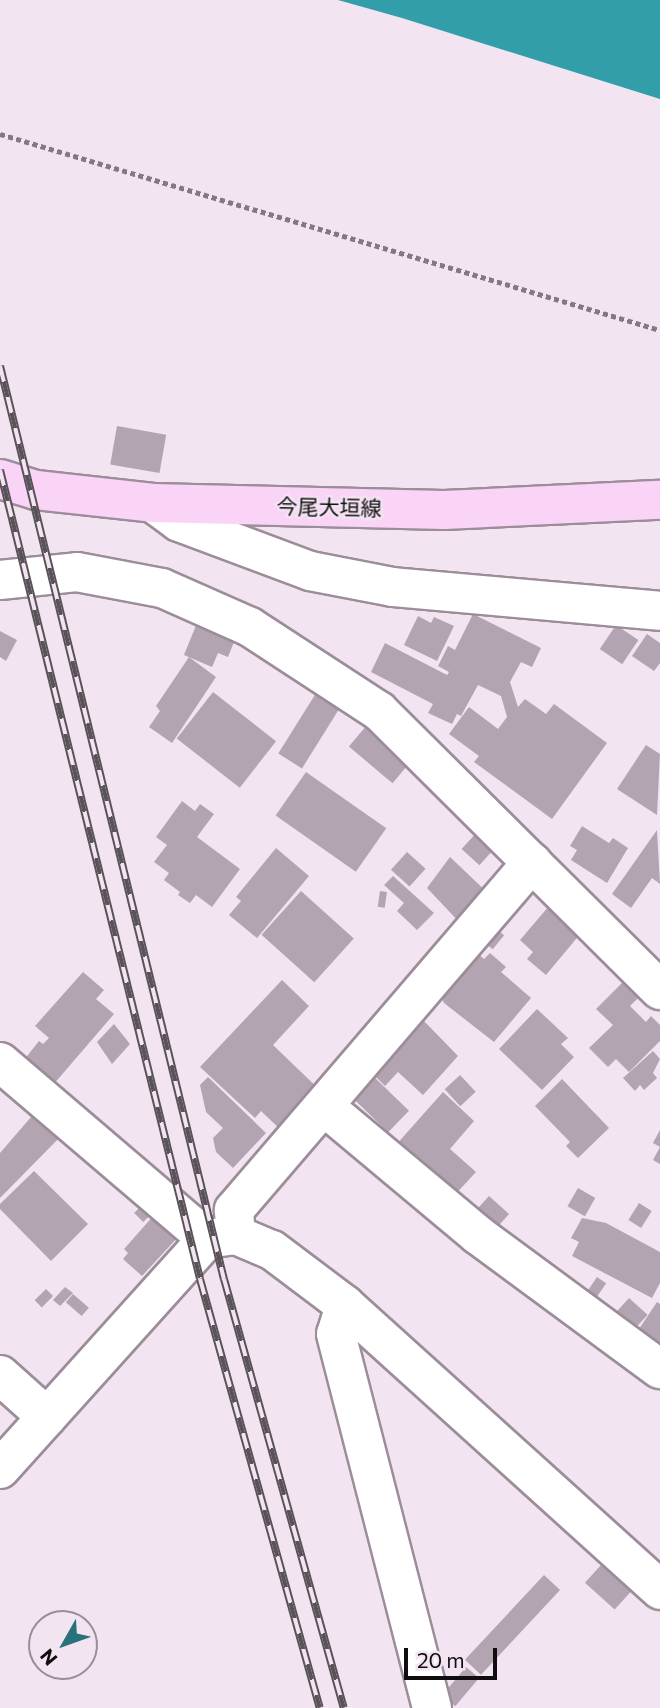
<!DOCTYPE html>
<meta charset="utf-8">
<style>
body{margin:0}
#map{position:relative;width:660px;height:1708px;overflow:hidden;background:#f2e4f1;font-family:Commissioner,"Noto Sans JP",sans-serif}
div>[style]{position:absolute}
.water>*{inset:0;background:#319eaa}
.building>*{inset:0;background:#b2a5b1;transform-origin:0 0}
.path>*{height:4.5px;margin-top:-2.25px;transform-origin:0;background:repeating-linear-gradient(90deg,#827982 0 5px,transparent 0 8.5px)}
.roads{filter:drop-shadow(2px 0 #9b8d9a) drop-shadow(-2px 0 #9b8d9a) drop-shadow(0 2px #9b8d9a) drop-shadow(0 -2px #9b8d9a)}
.minor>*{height:38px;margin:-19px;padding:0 19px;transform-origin:19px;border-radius:19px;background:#fff}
.major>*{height:38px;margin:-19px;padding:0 19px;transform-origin:19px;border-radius:19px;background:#f9d4f7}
.rail>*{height:8px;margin-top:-4px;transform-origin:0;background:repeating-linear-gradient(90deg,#f2e4f1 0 16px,#595258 0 32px);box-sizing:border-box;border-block:2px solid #595258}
span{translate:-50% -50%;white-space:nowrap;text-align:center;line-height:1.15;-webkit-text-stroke:5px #f2e4f1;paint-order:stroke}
.street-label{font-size:21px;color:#100c10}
.north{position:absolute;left:28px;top:1610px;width:70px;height:70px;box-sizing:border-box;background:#f2e4f1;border:2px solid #988e97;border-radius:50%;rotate:230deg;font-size:19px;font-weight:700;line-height:28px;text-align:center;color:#100c10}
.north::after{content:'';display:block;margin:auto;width:24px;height:32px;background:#28727a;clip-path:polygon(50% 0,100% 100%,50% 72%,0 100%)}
.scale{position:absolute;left:404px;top:1648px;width:93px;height:32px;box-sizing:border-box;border:4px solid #100c10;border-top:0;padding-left:9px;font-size:21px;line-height:24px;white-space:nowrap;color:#100c10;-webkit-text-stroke:5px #f2e4f1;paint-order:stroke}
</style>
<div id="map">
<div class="water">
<i style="clip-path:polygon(338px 0,660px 0,660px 99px,402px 18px)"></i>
</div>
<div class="building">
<i style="left:117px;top:426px;width:50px;height:39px;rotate:10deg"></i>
<i style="clip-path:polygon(473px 614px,541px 648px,532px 667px,521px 662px,510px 682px,518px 707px,525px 699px,546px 714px,554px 704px,607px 743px,552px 819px,474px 762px,479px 756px,449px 734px,469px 707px,498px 729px,507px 717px,501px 696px,478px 685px,461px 716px,457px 714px,452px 724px,428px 713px,433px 704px,371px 672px,385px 643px,447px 675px,449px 672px,438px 666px,448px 646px,455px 650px)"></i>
<i style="clip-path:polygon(418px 616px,431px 623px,434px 617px,454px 626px,437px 661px,404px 645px)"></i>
<i style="clip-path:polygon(199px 618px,236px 637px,228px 657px,218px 653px,212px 667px,184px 655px)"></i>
<i style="left:616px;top:625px;width:27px;height:29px;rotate:34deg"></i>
<i style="clip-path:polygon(0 631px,17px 640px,6px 661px,0 657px)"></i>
<i style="clip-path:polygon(647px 634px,660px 643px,660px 663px,654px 671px,632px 656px)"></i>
<i style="clip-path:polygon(189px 657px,216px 677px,172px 743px,149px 727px,160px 711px,156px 706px)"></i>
<i style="left:318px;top:690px;width:28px;height:75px;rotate:32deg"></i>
<i style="left:213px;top:692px;width:80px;height:59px;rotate:38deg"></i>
<i style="left:372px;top:719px;width:57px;height:36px;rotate:40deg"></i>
<i style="clip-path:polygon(646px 745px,660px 754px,657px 815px,617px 789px)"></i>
<i style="left:306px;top:772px;width:98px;height:53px;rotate:35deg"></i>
<i style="clip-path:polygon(182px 801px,195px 811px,200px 804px,214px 814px,197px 837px,240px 869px,212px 907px,196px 895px,190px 903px,178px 895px,180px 892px,164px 880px,169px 873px,154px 862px,167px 845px,156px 837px)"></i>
<i style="clip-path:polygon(582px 826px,609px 843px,613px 838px,628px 848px,607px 883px,571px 860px,577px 850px,570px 846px)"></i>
<i style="clip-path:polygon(657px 830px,660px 884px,652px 878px,631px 908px,612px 894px)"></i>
<i style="left:477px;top:832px;width:24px;height:23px;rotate:42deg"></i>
<i style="clip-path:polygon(276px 848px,309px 876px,257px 938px,229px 915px,241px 901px,236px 897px)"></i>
<i style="left:407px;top:852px;width:25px;height:24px;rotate:42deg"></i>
<i style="clip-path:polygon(450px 857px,492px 897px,462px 925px,427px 888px)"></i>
<i style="clip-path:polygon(393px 876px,434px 913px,417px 930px,397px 911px,404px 903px,384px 885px)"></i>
<i style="left:301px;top:891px;width:71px;height:59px;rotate:42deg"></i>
<i style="left:380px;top:891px;width:7px;height:16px;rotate:8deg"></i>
<i style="clip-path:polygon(549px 906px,581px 933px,546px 975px,527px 959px,533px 952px,520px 940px)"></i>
<i style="left:494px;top:927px;width:13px;height:18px;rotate:39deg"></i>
<i style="clip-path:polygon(477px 953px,484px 959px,490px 953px,506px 967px,501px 972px,531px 998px,494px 1042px,444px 1003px,440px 995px)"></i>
<i style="clip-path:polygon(83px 972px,104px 990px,96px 999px,114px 1014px,53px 1085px,24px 1060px,39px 1041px,43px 1044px,49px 1038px,35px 1026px)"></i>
<i style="clip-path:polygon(282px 980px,309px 1006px,273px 1045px,324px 1094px,285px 1134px,261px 1111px,255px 1118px,200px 1067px)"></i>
<i style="clip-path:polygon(623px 982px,639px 997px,630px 1006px,646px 1022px,651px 1016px,660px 1025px,660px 1041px,629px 1072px,616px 1059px,608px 1067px,589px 1048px,613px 1025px,596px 1009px)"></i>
<i style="clip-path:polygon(537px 1009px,568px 1038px,561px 1044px,574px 1057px,542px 1090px,499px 1049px)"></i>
<i style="clip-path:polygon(423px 1020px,458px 1056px,423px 1095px,398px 1072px,385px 1086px,373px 1074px)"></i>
<i style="clip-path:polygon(114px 1024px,130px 1044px,112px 1064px,97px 1042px)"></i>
<i style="clip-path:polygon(653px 1051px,660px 1059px,653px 1073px,657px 1078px,644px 1090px,640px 1085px,635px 1091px,623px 1078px)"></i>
<i style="left:460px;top:1075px;width:23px;height:21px;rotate:47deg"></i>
<i style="left:373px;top:1076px;width:50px;height:30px;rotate:44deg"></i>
<i style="clip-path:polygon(208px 1077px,266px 1133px,233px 1168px,216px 1152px,213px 1138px,223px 1128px,206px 1112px,200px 1085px)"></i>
<i style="clip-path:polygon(562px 1079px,609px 1128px,578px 1158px,566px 1146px,570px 1142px,535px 1106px)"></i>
<i style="clip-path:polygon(443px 1092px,474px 1121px,450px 1149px,476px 1172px,452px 1198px,395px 1146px)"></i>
<i style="clip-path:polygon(38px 1109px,63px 1134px,0 1198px,0 1153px)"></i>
<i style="clip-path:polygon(660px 1130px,660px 1164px,653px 1160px,660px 1147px,653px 1143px)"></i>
<i style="clip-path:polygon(34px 1171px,88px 1224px,51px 1261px,0 1209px,0 1204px)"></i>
<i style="left:578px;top:1188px;width:20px;height:21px;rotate:30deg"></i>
<i style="left:489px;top:1196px;width:27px;height:25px;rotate:42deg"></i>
<i style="left:144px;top:1203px;width:13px;height:14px;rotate:45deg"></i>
<i style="left:639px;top:1203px;width:15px;height:20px;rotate:32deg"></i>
<i style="clip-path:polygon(155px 1214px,179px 1236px,142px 1276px,123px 1259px,128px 1253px,124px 1249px)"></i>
<i style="clip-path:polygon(582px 1218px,606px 1223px,660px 1252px,660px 1283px,652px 1298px,572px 1256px,579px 1242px,571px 1238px)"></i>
<i style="left:597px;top:1277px;width:11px;height:26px;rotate:34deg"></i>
<i style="clip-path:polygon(65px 1287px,73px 1293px,60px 1306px,53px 1300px)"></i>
<i style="left:46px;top:1289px;width:10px;height:16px;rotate:45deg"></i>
<i style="left:73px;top:1294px;width:21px;height:11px;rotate:41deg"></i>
<i style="left:629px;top:1298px;width:25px;height:25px;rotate:42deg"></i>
<i style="clip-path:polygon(657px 1302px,660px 1304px,660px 1358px,637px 1332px)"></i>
<i style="left:601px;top:1565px;width:40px;height:24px;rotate:42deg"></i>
<i style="left:544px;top:1575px;width:22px;height:116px;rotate:43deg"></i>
<i style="left:466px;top:1667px;width:17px;height:37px;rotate:40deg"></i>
</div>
<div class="path">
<i style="left:0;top:134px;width:688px;rotate:16.54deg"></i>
</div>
<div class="roads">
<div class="minor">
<i style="left:153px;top:503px;width:32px;rotate:36deg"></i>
<i style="left:179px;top:522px;width:140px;rotate:20.5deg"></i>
<i style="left:310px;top:571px;width:85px;rotate:10.9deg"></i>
<i style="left:393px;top:587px;width:268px;rotate:5.1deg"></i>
<i style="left:0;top:580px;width:77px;rotate:-5.9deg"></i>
<i style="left:77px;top:572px;width:86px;rotate:10.7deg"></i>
<i style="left:162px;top:588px;width:96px;rotate:23.9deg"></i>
<i style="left:250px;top:627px;width:154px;rotate:33.1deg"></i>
<i style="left:379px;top:711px;width:396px;rotate:44.8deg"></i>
<i style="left:0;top:1062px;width:272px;rotate:40.5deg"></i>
<i style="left:325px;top:1107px;width:199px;rotate:39.9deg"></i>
<i style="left:478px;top:1235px;width:226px;rotate:36.4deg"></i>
<i style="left:236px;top:1235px;width:25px;rotate:-95deg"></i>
<i style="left:234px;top:1210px;width:458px;rotate:-49.4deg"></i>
<i style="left:345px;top:1305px;width:30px;rotate:107deg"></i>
<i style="left:336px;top:1334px;width:386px;rotate:75.6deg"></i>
<i style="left:0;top:1375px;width:63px;rotate:41.8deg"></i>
<i style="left:0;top:1469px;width:309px;rotate:-48deg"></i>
<i style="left:207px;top:1239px;width:29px;rotate:-8deg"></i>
<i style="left:236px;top:1235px;width:39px;rotate:23deg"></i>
<i style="left:272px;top:1250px;width:91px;rotate:37deg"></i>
<i style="left:345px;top:1305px;width:425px;rotate:42.1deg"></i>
</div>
<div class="major">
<i style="left:0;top:479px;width:38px;rotate:17deg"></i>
<i style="left:36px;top:490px;width:118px;rotate:6.3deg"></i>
<i style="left:153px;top:503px;width:291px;rotate:1.4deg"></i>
<i style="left:444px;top:510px;width:216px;rotate:-2.7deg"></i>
</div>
</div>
<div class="rail">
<i style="left:0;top:366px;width:940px;rotate:76.22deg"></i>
<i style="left:224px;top:1279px;width:445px;rotate:74.4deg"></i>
<i style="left:0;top:470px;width:833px;rotate:76.11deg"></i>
<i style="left:200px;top:1279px;width:445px;rotate:74.4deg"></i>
</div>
<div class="street-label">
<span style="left:329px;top:507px;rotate:1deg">今尾大垣線</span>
</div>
<div class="north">N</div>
<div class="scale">20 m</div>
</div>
